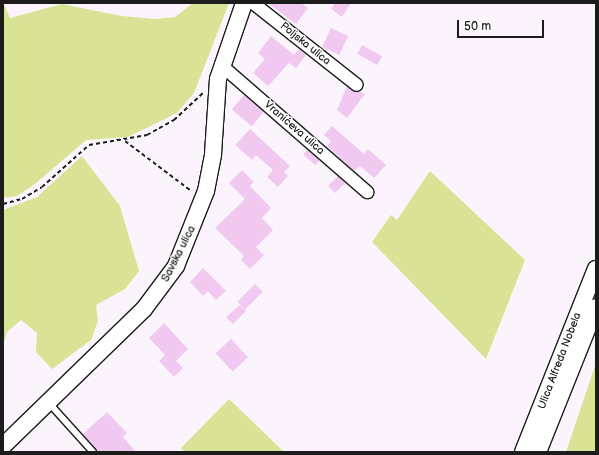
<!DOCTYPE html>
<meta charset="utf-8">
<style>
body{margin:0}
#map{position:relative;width:599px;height:455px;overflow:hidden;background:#fcf4fc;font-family:"Balsamiq Sans",sans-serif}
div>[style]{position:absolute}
.green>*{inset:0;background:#d8e395}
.building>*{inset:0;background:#f0c8f0;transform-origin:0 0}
.path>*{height:2px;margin-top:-1px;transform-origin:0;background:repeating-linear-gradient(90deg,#1c1c1c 0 4px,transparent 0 7px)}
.roads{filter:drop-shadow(1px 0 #1c1c1c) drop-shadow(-1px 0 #1c1c1c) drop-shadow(0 1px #1c1c1c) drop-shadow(0 -1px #1c1c1c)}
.lane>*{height:6px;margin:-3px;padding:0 3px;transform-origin:3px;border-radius:3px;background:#fff}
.street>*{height:12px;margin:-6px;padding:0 6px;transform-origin:6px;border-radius:6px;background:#fff}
.secondary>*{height:16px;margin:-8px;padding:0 8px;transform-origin:8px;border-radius:8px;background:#fff}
span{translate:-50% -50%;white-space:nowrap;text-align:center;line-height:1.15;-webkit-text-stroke:3px #fff;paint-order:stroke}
.street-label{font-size:11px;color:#1c1c1c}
.frame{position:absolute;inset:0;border:4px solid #1c1c1c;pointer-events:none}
.scale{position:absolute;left:457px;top:20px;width:87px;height:18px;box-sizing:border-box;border:2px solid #1c1c1c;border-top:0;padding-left:5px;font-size:12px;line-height:14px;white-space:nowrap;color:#1c1c1c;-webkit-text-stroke:3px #fff;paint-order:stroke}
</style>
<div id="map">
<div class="green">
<i style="clip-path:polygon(3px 3px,10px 18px,62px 4px,121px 16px,156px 19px,175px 17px,193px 3px,229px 3px,194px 93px,177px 113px,128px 137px,86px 140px,35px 184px,17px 196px,3px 198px)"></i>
<i style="clip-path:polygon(82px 156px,120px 206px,139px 271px,125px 289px,96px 305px,98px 321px,91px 340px,52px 369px,36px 352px,37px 333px,21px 320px,7px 332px,3px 345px,3px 210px,37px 197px)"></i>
<i style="clip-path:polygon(430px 171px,525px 260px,486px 359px,372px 242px,391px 215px,397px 220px)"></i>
<i style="clip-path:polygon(596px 363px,596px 452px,566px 452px)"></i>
<i style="clip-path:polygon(229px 399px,252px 421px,284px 452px,185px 452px,181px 448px)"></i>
</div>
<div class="building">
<i style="clip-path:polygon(268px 3px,301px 3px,308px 8px,296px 24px)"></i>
<i style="clip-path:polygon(335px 3px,351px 3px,342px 17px,331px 9px)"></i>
<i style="left:331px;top:28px;width:19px;height:21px;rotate:25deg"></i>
<i style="clip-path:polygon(271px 36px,294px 55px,299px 49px,306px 55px,296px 68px,289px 63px,268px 86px,253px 73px,265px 59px,258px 53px)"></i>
<i style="left:362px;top:45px;width:23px;height:10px;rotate:29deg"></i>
<i style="clip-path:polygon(347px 86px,365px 94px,347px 118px,337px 110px)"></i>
<i style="left:244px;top:95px;width:26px;height:19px;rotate:40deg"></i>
<i style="clip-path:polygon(332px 126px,364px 154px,368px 149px,386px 165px,374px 178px,360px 166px,354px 171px,327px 146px,331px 141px,324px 135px)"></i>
<i style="clip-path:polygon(250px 129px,290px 166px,284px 172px,288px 176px,278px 187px,267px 177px,273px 170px,256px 155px,252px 160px,235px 145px)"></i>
<i style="left:307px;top:150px;width:16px;height:6px;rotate:40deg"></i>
<i style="clip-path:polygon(242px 170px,254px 182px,250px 186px,271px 208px,262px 218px,273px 230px,256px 247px,264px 255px,250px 269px,241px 260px,244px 256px,215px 228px,245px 199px,229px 183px)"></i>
<i style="left:338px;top:176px;width:10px;height:14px;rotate:45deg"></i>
<i style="clip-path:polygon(203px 268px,226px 291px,216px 300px,208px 291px,203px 296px,190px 282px)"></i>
<i style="left:255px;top:284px;width:11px;height:25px;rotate:45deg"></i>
<i style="clip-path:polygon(240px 305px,246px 311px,233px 324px,226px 317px)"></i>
<i style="clip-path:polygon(164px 323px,188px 349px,176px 361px,183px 368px,174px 377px,159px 361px,165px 355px,149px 338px)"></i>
<i style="left:231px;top:339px;width:25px;height:21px;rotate:47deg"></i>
<i style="clip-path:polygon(107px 412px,127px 433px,123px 437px,136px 452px,97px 452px,83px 434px)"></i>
</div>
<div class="path">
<i style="left:125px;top:141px;width:83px;rotate:37.1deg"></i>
<i style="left:3px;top:204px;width:20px;rotate:-15deg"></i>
<i style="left:22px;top:199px;width:23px;rotate:-31deg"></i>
<i style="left:42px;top:187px;width:63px;rotate:-41.8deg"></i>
<i style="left:89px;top:145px;width:59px;rotate:-9.8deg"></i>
<i style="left:147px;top:135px;width:31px;rotate:-29deg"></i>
<i style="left:174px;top:120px;width:40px;rotate:-43deg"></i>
</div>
<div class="roads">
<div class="lane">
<i style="left:48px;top:402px;width:67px;rotate:48deg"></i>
</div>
<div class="street">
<i style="left:253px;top:3px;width:132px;rotate:38.3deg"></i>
<i style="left:221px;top:65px;width:194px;rotate:41deg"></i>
</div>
<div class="secondary">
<i style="left:3px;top:446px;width:197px;rotate:-44.2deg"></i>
<i style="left:144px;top:309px;width:54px;rotate:-53.3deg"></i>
<i style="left:176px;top:266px;width:81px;rotate:-68.2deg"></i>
<i style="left:206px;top:191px;width:38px;rotate:-79deg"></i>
<i style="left:213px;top:154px;width:75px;rotate:-86.2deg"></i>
<i style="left:218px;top:79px;width:80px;rotate:-71.1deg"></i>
<i style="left:523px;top:452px;width:197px;rotate:-68.3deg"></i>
<i style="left:538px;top:452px;width:156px;rotate:-68.2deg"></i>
</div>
</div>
<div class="street-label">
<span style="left:305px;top:44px;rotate:39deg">Poljska ulica</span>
<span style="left:294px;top:128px;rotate:41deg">Vranićeva ulica</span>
<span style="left:179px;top:254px;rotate:-63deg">Savska ulica</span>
<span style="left:560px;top:361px;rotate:-69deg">Ulica Alfreda Nobela</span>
</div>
<div class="frame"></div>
<div class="scale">50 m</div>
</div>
